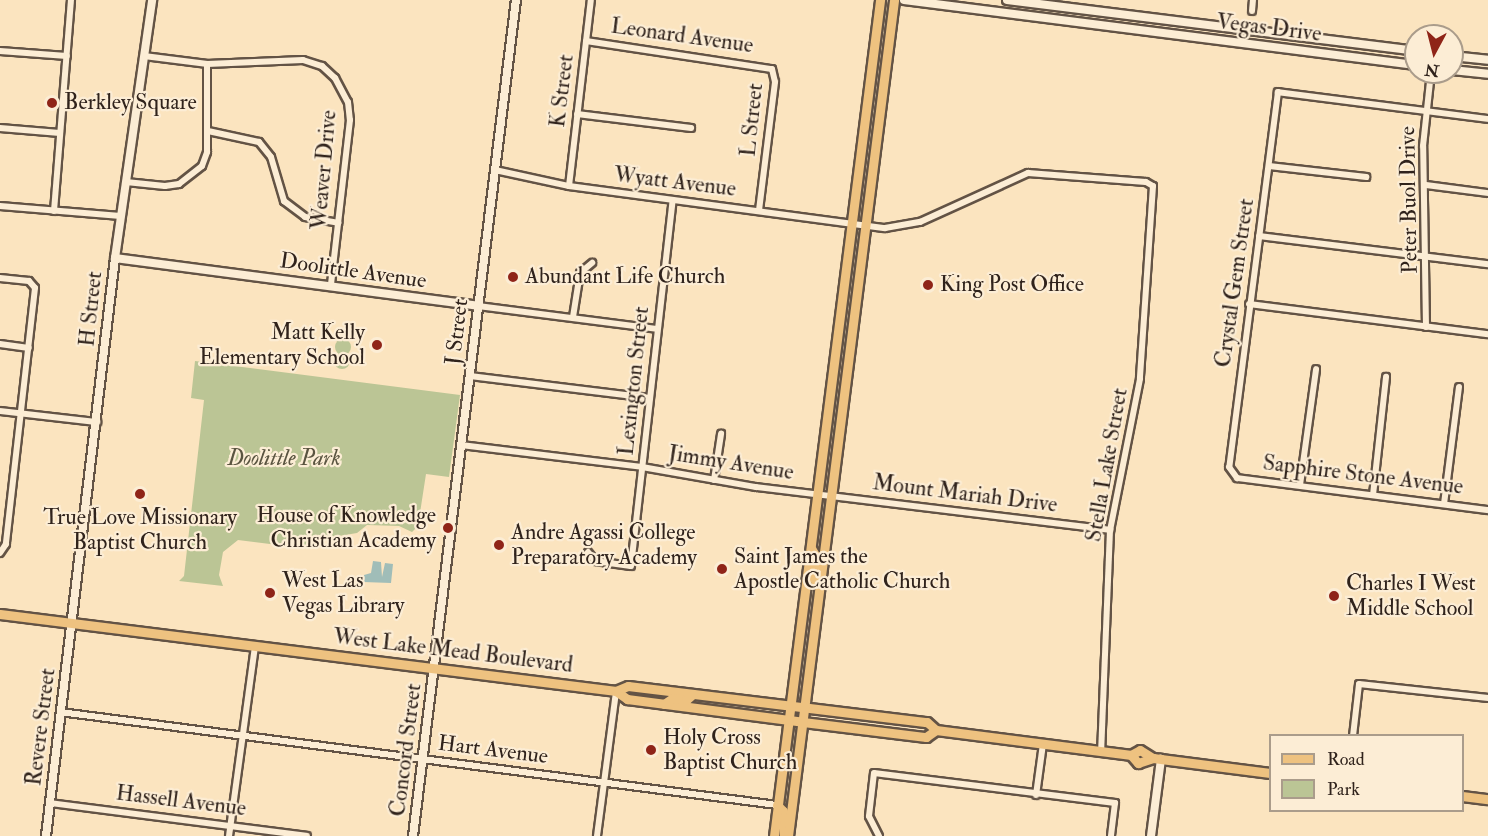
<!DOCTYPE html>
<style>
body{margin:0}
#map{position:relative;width:1488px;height:836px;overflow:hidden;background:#fbe4bf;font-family:"IM FELL Double Pica",serif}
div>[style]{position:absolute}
.green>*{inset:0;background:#bbc595}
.round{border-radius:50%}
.water>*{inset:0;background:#a0bdb8}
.roads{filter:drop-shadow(2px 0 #635345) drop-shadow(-2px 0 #635345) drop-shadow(0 2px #635345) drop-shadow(0 -2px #635345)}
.street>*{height:6px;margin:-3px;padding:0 3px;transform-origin:3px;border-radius:3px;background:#fcedd5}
.secondary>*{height:8px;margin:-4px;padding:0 4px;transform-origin:4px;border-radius:4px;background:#fcedd5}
.primary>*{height:9px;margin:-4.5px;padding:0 4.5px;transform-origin:4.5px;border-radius:4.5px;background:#eec280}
.dots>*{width:16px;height:16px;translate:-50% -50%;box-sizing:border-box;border:3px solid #fcedd5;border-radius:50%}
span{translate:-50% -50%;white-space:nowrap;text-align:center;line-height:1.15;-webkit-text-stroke:4.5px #fcedd5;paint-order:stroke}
.street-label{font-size:22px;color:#30231c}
.poi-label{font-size:22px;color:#30231c}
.left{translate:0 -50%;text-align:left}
.right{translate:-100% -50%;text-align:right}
.park-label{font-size:22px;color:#5a5440;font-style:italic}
.legend{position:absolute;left:1269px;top:734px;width:195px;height:78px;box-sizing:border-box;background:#fcedd5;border:2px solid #aa9c8b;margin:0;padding:8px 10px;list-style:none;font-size:18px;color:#30231c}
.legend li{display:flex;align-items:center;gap:12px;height:30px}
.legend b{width:30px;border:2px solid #aa9c8b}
.north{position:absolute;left:1404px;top:24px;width:60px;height:60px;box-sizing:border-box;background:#fcedd5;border:2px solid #aa9c8b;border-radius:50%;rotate:187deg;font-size:16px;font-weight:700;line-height:24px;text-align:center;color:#30231c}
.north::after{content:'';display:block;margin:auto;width:21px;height:27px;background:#8f2418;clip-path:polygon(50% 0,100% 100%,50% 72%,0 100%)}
</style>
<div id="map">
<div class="green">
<i class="round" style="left:335px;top:339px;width:16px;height:16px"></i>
<i class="round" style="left:334px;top:353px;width:16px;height:16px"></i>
<i style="clip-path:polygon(195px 361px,460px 395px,449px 477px,426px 474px,418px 526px,412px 532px,399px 526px,367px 525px,357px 533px,339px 536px,339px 541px,313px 539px,310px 549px,238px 540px,223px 552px,219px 575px,223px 586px,179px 581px,184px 576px,204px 400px,191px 398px)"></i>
</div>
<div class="water">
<i style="clip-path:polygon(373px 561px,381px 562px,382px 577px,385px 563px,393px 564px,391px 583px,363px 582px,364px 575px,371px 573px)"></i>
</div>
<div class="roads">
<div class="street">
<i style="left:1252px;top:11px;width:11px;rotate:-85deg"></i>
<i style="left:586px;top:41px;width:188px;rotate:8.6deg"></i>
<i style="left:772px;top:69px;width:13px;rotate:77deg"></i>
<i style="left:775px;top:82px;width:130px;rotate:97.1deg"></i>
<i style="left:0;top:51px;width:67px;rotate:4.3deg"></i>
<i style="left:144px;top:56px;width:64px;rotate:7.2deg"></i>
<i style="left:207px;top:64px;width:96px;rotate:-2.4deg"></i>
<i style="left:303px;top:60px;width:20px;rotate:18deg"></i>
<i style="left:322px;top:66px;width:18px;rotate:43deg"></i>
<i style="left:335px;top:78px;width:27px;rotate:62deg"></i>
<i style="left:348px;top:102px;width:18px;rotate:84deg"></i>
<i style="left:350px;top:120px;width:166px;rotate:96.6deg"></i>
<i style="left:577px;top:114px;width:115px;rotate:7deg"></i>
<i style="left:1488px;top:119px;width:212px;rotate:-172.7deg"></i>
<i style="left:1278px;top:92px;width:378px;rotate:97.4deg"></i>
<i style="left:1229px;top:467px;width:14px;rotate:54deg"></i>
<i style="left:1237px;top:478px;width:253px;rotate:7.3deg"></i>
<i style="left:0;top:128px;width:60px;rotate:4.8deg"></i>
<i style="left:208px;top:131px;width:52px;rotate:12.2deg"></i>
<i style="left:259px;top:142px;width:19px;rotate:51deg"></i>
<i style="left:271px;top:157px;width:46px;rotate:73.5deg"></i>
<i style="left:284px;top:201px;width:26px;rotate:37deg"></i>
<i style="left:305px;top:217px;width:34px;rotate:10deg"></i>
<i style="left:1269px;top:166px;width:98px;rotate:6.5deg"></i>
<i style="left:495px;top:170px;width:76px;rotate:12.2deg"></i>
<i style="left:569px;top:186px;width:319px;rotate:7.6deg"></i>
<i style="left:885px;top:228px;width:36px;rotate:-10deg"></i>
<i style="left:920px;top:222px;width:119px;rotate:-24.4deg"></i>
<i style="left:1028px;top:173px;width:118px;rotate:4.4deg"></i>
<i style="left:1146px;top:182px;width:8px;rotate:30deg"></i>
<i style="left:1153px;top:186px;width:193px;rotate:93.9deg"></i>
<i style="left:1140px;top:379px;width:154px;rotate:101.2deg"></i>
<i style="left:1110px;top:530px;width:222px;rotate:92.3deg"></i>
<i style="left:126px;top:182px;width:39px;rotate:6deg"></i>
<i style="left:165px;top:186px;width:14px;rotate:-8deg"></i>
<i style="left:179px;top:184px;width:29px;rotate:-38deg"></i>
<i style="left:202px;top:166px;width:15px;rotate:-70deg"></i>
<i style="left:207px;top:152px;width:88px;rotate:-90deg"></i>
<i style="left:1426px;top:185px;width:63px;rotate:7.4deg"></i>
<i style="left:569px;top:186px;width:187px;rotate:-83.3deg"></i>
<i style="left:0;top:206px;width:121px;rotate:4.7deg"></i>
<i style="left:54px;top:211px;width:212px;rotate:-85.4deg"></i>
<i style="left:1259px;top:236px;width:231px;rotate:7deg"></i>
<i style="left:0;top:278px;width:29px;rotate:6deg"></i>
<i style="left:29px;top:281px;width:9px;rotate:49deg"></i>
<i style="left:35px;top:288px;width:258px;rotate:96.5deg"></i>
<i style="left:6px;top:544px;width:11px;rotate:124deg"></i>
<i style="left:1249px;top:304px;width:241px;rotate:7.2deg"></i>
<i style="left:478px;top:306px;width:180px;rotate:7.3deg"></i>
<i style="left:573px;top:317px;width:45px;rotate:-81deg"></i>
<i style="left:580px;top:273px;width:16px;rotate:-40deg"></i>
<i style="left:1426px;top:327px;width:181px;rotate:-90.9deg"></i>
<i style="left:1423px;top:146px;width:74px;rotate:-83.8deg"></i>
<i style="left:0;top:344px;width:29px;rotate:8deg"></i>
<i style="left:470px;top:376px;width:179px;rotate:7deg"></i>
<i style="left:0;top:411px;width:98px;rotate:6.5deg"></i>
<i style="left:461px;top:445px;width:182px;rotate:6.9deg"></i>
<i style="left:642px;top:467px;width:116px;rotate:10deg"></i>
<i style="left:756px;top:487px;width:357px;rotate:6.9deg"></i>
<i style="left:714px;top:480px;width:47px;rotate:-81.3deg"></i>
<i style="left:1300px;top:485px;width:117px;rotate:-82.1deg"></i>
<i style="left:1373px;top:495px;width:119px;rotate:-83.7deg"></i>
<i style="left:1444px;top:504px;width:118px;rotate:-82.7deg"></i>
<i style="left:588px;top:552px;width:11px;rotate:52deg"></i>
<i style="left:595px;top:561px;width:36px;rotate:8deg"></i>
<i style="left:631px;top:566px;width:368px;rotate:-83.5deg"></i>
<i style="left:60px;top:712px;width:723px;rotate:7.39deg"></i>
<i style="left:1353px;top:736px;width:52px;rotate:-83.4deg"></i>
<i style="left:1359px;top:684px;width:130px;rotate:6.2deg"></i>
<i style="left:1036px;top:795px;width:51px;rotate:-82.2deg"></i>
<i style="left:50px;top:803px;width:259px;rotate:7.3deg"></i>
<i style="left:229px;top:836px;width:192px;rotate:-82.2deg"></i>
<i style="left:597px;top:836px;width:146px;rotate:-82.5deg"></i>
<i style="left:879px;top:836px;width:22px;rotate:-117deg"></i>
<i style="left:869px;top:816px;width:43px;rotate:-83.4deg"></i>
<i style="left:874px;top:773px;width:243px;rotate:7.1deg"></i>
<i style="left:1115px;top:803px;width:33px;rotate:97deg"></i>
</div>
<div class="secondary">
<i style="left:904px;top:0;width:516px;rotate:7.24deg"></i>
<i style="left:1007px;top:0;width:412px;rotate:7.1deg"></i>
<i style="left:1452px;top:56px;width:36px;rotate:6deg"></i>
<i style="left:1452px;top:70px;width:36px;rotate:6deg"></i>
<i style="left:115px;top:258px;width:366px;rotate:7.5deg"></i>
<i style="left:46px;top:836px;width:582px;rotate:-83.19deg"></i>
<i style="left:115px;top:258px;width:261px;rotate:-81.8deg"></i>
<i style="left:413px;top:836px;width:842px;rotate:-82.98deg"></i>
<i style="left:1151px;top:836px;width:78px;rotate:-82.6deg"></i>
</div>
<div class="primary">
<i style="left:811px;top:548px;width:8px;rotate:60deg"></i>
<i style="left:815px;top:555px;width:26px;rotate:90deg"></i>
<i style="left:0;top:614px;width:621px;rotate:7.13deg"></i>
<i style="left:616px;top:691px;width:14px;rotate:36deg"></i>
<i style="left:627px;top:699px;width:177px;rotate:7.4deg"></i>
<i style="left:803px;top:722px;width:124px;rotate:7deg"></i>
<i style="left:926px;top:737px;width:12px;rotate:-35deg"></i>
<i style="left:616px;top:691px;width:13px;rotate:-23deg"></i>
<i style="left:628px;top:686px;width:301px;rotate:6.9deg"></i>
<i style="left:927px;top:722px;width:12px;rotate:42deg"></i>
<i style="left:936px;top:730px;width:197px;rotate:7.3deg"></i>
<i style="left:1131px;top:755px;width:10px;rotate:-29deg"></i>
<i style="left:1140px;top:750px;width:15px;rotate:32deg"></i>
<i style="left:664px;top:704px;width:11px;rotate:-34deg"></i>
<i style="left:673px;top:698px;width:13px;rotate:9deg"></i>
<i style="left:686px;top:700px;width:9px;rotate:-41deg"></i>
<i style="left:1131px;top:755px;width:11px;rotate:49deg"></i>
<i style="left:1138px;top:763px;width:16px;rotate:-18deg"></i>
<i style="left:1153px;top:758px;width:118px;rotate:7.3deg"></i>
<i style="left:1462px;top:796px;width:26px;rotate:7deg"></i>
<i style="left:777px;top:805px;width:8px;rotate:45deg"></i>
<i style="left:783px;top:811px;width:25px;rotate:88deg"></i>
<i style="left:774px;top:836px;width:843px;rotate:-82.77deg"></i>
<i style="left:788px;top:836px;width:843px;rotate:-82.77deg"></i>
</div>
</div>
<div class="dots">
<i style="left:52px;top:103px;background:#8f2418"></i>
<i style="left:513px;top:277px;background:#8f2418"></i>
<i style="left:928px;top:285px;background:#8f2418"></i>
<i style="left:377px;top:345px;background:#8f2418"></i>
<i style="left:140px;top:494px;background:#8f2418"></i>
<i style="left:448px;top:528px;background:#8f2418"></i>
<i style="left:499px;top:545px;background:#8f2418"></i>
<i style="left:722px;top:569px;background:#8f2418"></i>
<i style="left:270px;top:593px;background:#8f2418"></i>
<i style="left:1334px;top:596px;background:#8f2418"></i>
<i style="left:651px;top:750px;background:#8f2418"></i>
</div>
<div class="street-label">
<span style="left:1269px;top:28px;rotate:7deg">Vegas Drive</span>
<span style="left:682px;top:36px;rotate:8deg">Leonard Avenue</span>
<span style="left:562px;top:91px;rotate:-83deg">K Street</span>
<span style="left:752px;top:120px;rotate:-84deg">L Street</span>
<span style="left:324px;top:170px;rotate:-85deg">Weaver Drive</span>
<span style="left:675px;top:182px;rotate:7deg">Wyatt Avenue</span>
<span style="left:1409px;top:200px;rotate:-91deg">Peter Buol Drive</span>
<span style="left:353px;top:271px;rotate:8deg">Doolittle Avenue</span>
<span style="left:1235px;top:283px;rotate:-82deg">Crystal Gem Street</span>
<span style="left:91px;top:309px;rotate:-84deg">H Street</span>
<span style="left:457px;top:332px;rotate:-83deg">J Street</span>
<span style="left:634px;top:381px;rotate:-84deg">Lexington Street</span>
<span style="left:731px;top:463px;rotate:9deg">Jimmy Avenue</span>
<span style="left:1107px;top:465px;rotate:-80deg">Stella Lake Street</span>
<span style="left:1363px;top:475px;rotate:7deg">Sapphire Stone Avenue</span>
<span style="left:965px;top:494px;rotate:7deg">Mount Mariah Drive</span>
<span style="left:453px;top:651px;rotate:7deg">West Lake Mead Boulevard</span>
<span style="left:41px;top:727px;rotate:-83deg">Revere Street</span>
<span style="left:406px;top:750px;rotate:-83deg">Concord Street</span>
<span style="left:493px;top:750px;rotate:7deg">Hart Avenue</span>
<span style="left:181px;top:801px;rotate:7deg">Hassell Avenue</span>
</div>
<div class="poi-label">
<span class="left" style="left:64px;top:103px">Berkley Square</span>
<span class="left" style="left:525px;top:277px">Abundant Life Church</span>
<span class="left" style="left:940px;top:285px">King Post Office</span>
<span class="right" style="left:365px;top:345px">Matt Kelly<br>Elementary School</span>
<span class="right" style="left:436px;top:528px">House of Knowledge<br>Christian Academy</span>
<span style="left:140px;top:530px">True Love Missionary<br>Baptist Church</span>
<span class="left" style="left:511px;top:545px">Andre Agassi College<br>Preparatory Academy</span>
<span class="left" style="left:734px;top:569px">Saint James the<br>Apostle Catholic Church</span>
<span class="left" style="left:282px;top:593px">West Las<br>Vegas Library</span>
<span class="left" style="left:1346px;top:596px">Charles I West<br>Middle School</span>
<span class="left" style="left:663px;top:750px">Holy Cross<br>Baptist Church</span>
</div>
<div class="park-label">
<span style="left:284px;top:459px">Doolittle Park</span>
</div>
<ul class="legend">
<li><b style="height:8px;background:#eec280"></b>Road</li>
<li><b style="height:16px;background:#bbc595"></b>Park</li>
</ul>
<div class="north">N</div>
</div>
